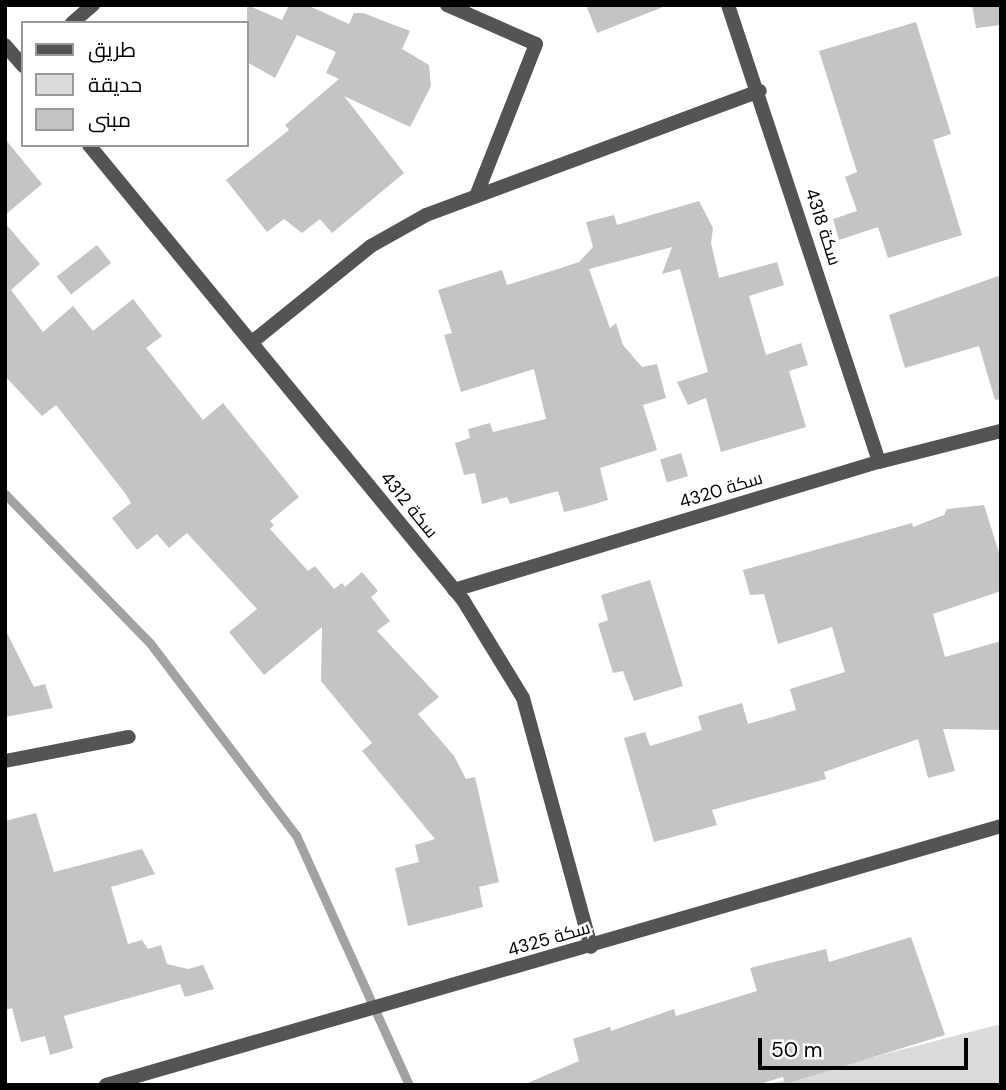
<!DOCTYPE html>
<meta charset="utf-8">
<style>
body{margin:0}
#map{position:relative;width:1006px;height:1090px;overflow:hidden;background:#fff;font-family:"DM Sans",Cairo,sans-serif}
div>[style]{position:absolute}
.green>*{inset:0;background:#dbdbdb}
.stream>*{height:9px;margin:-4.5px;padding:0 4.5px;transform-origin:4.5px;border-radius:4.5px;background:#a2a2a2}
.building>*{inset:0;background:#c4c4c4;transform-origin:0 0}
.street>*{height:14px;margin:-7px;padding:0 7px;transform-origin:7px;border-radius:7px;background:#545454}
span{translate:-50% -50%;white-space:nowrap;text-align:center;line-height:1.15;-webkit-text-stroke:5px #fff;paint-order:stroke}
.street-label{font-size:18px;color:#000}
.frame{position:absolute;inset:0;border:7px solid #000;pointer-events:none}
.legend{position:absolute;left:21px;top:21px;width:228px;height:126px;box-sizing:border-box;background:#fff;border:2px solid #999;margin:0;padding:9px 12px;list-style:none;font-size:21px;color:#000}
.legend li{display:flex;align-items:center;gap:14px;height:35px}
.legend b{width:35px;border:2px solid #999}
.scale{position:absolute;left:758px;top:1038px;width:210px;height:32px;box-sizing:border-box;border:4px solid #000;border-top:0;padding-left:9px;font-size:21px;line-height:24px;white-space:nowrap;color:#000;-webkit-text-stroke:5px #fff;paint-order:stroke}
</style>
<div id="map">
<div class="green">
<i style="clip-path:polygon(1001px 1024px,1001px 1085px,765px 1085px)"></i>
</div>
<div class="stream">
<i style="left:5px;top:494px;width:208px;rotate:45.8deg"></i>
<i style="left:150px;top:643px;width:241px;rotate:52.8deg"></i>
<i style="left:296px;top:835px;width:274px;rotate:65.7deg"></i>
</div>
<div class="building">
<i style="clip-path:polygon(247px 5px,282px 20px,289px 5px,307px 5px,349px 24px,354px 13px,363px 13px,410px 31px,402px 49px,429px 65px,431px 86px,410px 127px,344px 96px,404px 173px,332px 233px,320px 219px,302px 233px,284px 219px,267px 232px,226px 180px,289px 130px,285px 125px,339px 79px,326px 73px,336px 52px,297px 35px,275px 78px,247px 62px)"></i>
<i style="clip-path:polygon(586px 5px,663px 5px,663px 7px,597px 33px)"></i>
<i style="clip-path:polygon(972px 5px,1001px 5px,1001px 25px,976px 28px)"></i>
<i style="clip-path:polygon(916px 22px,951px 134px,933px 140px,962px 235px,888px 258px,878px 227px,839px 240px,833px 219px,857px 211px,845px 177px,857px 172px,819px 51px)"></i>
<i style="clip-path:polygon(5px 139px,42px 184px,5px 215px)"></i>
<i style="clip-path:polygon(699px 201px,713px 228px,711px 243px,719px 278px,777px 262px,784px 285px,749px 296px,766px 355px,801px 343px,808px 365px,789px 371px,806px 427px,721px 452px,706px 398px,688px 405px,677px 382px,708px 372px,680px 269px,662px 274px,672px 247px,589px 269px,610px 328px,616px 323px,623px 345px,642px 367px,657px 364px,666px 398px,643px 405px,657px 450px,600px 468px,608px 500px,585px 507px,564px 512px,558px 491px,510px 504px,507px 497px,482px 504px,475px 473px,464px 475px,455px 443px,470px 438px,468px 429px,490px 423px,493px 432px,546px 419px,534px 369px,461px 392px,444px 335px,452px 333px,438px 290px,502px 270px,507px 285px,564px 267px,579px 262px,593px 247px,586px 222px,614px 215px,617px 225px)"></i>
<i style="clip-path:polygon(5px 223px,40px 264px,11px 290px,43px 332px,73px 306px,93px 331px,133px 299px,162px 336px,146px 348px,203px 420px,223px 403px,299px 497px,270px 521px,274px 525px,270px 529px,308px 571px,315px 566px,334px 589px,342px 583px,345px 587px,362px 572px,378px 591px,371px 597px,390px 621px,377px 631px,439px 697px,418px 714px,454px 756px,466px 779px,475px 777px,499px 882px,479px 887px,483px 907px,408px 926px,395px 868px,419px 862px,415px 845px,435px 839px,362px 751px,372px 743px,321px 681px,322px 627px,264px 675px,229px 632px,257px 609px,187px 533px,169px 548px,157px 534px,137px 550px,112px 518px,131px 503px,125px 493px,56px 405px,42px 416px,5px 376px)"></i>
<i style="left:97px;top:245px;width:23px;height:51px;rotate:52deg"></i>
<i style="clip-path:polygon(1001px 275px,1001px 399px,995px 400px,979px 346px,905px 368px,889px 315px)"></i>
<i style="left:681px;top:453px;width:24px;height:22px;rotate:73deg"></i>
<i style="clip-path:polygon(984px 505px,1001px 559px,1001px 591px,933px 614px,945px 657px,1001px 641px,1001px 730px,943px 729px,955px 771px,928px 778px,918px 739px,824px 772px,826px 779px,712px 810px,717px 825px,654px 842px,624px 738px,645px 732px,650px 746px,702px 730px,698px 716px,742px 703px,748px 724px,796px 710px,790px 689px,845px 672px,832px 627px,778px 644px,764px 594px,750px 595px,743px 570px,912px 523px,913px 527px,944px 515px,947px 509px)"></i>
<i style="clip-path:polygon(650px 580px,683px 686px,634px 701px,623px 671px,613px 673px,598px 624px,608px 620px,601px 595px)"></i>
<i style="clip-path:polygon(5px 629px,34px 687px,45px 684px,53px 708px,5px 717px)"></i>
<i style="clip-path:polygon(36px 813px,54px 872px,142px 849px,155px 874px,111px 887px,128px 944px,142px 940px,148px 949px,161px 945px,167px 964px,188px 969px,203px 965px,214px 989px,185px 997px,180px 984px,64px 1016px,73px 1048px,50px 1055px,45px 1036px,21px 1042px,12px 1008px,5px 1010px,5px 821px)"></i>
<i style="clip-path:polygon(911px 937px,945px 1035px,785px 1084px,783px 1077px,756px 1085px,523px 1085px,579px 1061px,573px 1039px,610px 1027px,611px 1031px,674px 1009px,676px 1016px,757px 991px,750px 968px,826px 949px,829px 962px)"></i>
</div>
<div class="street">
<i style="left:447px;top:5px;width:97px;rotate:23.7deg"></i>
<i style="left:536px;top:44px;width:161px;rotate:111.5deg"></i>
<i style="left:728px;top:5px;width:481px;rotate:71.7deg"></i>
<i style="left:72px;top:23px;width:28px;rotate:-41deg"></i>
<i style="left:5px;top:45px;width:28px;rotate:49deg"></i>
<i style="left:89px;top:145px;width:589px;rotate:50.58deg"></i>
<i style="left:463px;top:600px;width:115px;rotate:58.5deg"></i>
<i style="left:523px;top:698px;width:258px;rotate:74.7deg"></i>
<i style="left:252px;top:342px;width:153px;rotate:-38.9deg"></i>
<i style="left:371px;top:246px;width:63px;rotate:-29.4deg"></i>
<i style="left:426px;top:215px;width:356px;rotate:-20.4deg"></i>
<i style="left:454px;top:590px;width:444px;rotate:-16.8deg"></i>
<i style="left:879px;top:462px;width:126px;rotate:-14.3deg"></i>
<i style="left:5px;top:761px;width:126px;rotate:-11deg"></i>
<i style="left:106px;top:1085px;width:932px;rotate:-16.14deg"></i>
</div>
<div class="street-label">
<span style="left:823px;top:227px;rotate:72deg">سكة 4318</span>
<span style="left:721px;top:490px;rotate:-17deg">سكة 4320</span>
<span style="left:409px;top:505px;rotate:51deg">سكة 4312</span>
<span style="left:549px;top:939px;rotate:-16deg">سكة 4325</span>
</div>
<div class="frame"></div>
<ul class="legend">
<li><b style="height:9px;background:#545454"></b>طريق</li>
<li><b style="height:19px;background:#dbdbdb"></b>حديقة</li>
<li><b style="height:19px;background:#c4c4c4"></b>مبنى</li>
</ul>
<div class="scale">50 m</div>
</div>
